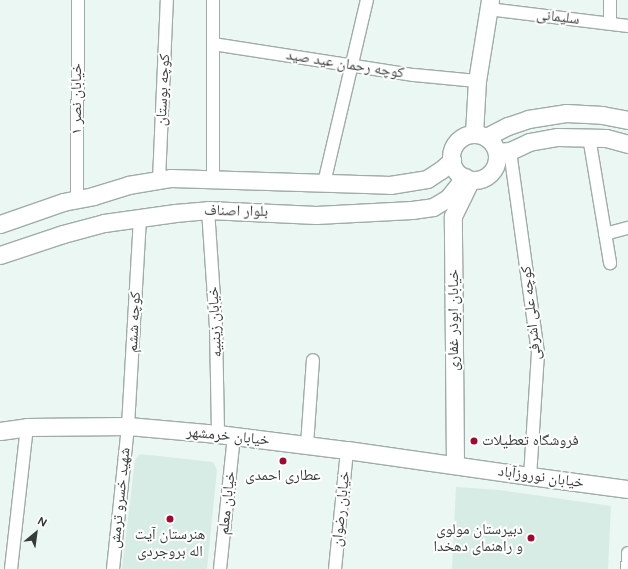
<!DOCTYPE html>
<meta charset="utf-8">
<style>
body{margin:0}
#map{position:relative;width:628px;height:569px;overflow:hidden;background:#ebf7f2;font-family:Figtree,"Noto Naskh Arabic",sans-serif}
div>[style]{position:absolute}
.built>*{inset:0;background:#d7ece4}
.roads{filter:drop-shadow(1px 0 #a0aca7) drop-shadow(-1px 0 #a0aca7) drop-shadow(0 1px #a0aca7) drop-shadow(0 -1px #a0aca7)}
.street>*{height:12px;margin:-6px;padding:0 6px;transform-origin:6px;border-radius:6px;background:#fff}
.secondary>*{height:17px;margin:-8.5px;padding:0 8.5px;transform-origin:8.5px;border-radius:8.5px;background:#fff}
.secondary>.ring{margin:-8.5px;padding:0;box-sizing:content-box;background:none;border:17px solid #fff;border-radius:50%}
.dots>*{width:11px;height:11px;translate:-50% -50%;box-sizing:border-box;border:2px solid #fff;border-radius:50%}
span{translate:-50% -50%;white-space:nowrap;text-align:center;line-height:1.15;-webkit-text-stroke:4px #fff;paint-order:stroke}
.street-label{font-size:15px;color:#373c3a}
.poi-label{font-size:15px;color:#373c3a}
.left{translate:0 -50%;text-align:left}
.right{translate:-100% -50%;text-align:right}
.north{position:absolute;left:16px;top:513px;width:40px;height:40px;-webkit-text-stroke:3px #fff;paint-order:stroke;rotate:29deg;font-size:11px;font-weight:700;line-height:16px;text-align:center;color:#373c3a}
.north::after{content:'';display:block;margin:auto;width:14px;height:18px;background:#373c3a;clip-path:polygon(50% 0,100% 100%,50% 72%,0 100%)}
</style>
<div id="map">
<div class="built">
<i style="clip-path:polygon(140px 454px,213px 462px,217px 470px,207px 569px,122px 569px,135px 460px)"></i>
<i style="clip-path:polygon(456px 487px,499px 490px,611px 506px,608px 569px,452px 569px)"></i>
</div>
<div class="roads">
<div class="street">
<i style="left:213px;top:0;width:178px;rotate:90deg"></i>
<i style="left:610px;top:0;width:23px;rotate:90deg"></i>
<i style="left:488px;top:9px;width:141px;rotate:6.9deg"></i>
<i style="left:213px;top:44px;width:203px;rotate:8.8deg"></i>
<i style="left:414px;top:75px;width:63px;rotate:5.4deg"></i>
<i style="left:589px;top:137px;width:128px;rotate:80.5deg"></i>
<i style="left:510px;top:151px;width:204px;rotate:82.1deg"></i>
<i style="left:538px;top:353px;width:123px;rotate:93.7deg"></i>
<i style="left:159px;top:180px;width:180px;rotate:-87.5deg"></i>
<i style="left:324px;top:183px;width:188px;rotate:-76.8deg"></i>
<i style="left:77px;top:199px;width:199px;rotate:-89.7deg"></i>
<i style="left:208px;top:210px;width:117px;rotate:86.1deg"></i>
<i style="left:216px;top:327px;width:107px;rotate:88.9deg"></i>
<i style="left:605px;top:234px;width:24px;rotate:-15deg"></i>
<i style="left:307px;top:445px;width:85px;rotate:-86deg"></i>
<i style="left:11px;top:569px;width:143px;rotate:-83.6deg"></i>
<i style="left:113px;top:569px;width:144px;rotate:-84deg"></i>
<i style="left:128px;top:426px;width:209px;rotate:-86.7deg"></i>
<i style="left:220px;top:569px;width:134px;rotate:-84deg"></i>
<i style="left:335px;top:569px;width:120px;rotate:-84.2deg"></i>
<i style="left:627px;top:569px;width:16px;rotate:-86deg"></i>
</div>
<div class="secondary">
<i style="left:474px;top:134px;width:53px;rotate:-86.8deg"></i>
<i style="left:477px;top:81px;width:82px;rotate:-80.9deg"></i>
<i class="ring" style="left:451px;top:134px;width:29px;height:29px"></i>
<i style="left:486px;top:137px;width:25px;rotate:-27deg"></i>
<i style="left:508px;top:126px;width:21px;rotate:-19deg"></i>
<i style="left:528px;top:119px;width:38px;rotate:-9deg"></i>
<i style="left:566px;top:113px;width:36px;rotate:3deg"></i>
<i style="left:602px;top:115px;width:26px;rotate:11deg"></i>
<i style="left:497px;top:152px;width:13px;rotate:-4deg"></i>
<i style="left:510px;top:151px;width:21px;rotate:-25deg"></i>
<i style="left:529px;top:142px;width:29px;rotate:-10deg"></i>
<i style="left:558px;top:137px;width:48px;rotate:1.2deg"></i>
<i style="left:606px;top:138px;width:23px;rotate:15deg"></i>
<i style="left:0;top:224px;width:67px;rotate:-19.2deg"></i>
<i style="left:63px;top:202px;width:31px;rotate:-11deg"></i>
<i style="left:93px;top:196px;width:37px;rotate:-17deg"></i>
<i style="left:128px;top:185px;width:44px;rotate:-9.2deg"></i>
<i style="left:171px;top:178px;width:219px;rotate:1.8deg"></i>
<i style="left:390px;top:185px;width:37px;rotate:-9deg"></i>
<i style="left:427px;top:179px;width:17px;rotate:-33deg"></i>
<i style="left:441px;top:170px;width:15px;rotate:-42deg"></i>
<i style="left:0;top:255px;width:66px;rotate:-18.4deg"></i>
<i style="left:63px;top:234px;width:42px;rotate:-15deg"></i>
<i style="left:104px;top:223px;width:72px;rotate:-8deg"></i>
<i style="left:175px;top:213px;width:33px;rotate:-5deg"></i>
<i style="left:208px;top:210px;width:108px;rotate:2.7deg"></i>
<i style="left:316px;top:215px;width:96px;rotate:-3deg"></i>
<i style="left:412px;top:210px;width:21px;rotate:-8deg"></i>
<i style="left:433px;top:207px;width:17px;rotate:-31deg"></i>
<i style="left:448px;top:198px;width:27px;rotate:-51deg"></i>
<i style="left:0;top:431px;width:27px;rotate:-8deg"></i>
<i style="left:27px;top:427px;width:101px;rotate:-0.6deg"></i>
<i style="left:128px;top:426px;width:90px;rotate:5.1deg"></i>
<i style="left:218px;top:434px;width:130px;rotate:7.1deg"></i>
<i style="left:347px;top:450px;width:185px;rotate:8.1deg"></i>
<i style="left:530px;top:476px;width:99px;rotate:7.6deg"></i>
<i style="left:455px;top:465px;width:249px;rotate:-90.5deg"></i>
<i style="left:453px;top:216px;width:39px;rotate:-64deg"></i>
</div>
</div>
<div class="dots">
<i style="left:474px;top:441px;background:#a3062e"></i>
<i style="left:283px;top:461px;background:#a3062e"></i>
<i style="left:170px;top:519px;background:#a3062e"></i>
<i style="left:531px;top:538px;background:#a3062e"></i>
</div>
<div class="street-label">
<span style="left:558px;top:17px;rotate:7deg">سلیمانی</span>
<span style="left:345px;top:64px;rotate:9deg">کوچه رحمان عید صید</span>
<span style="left:163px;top:90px;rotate:-87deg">کوچه بوستان</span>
<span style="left:77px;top:99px;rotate:-90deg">خیابان نصر ۱</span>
<span style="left:236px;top:211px;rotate:1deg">بلوار اصناف</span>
<span style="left:531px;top:313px;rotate:-96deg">کوچه علی اشرفی</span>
<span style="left:454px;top:320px;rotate:-90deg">خیابان ابوذر غفاری</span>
<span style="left:134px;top:322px;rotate:-87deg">کوچه ششم</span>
<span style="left:215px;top:322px;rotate:-93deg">خیابان زینبیه</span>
<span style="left:228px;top:436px;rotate:6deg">خیابان خرمشهر</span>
<span style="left:541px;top:477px;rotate:8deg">خیابان نوروزآباد</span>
<span style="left:120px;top:498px;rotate:-84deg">شهید خسرو ترمش</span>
<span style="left:227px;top:503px;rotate:-84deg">خیابان معلم</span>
<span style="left:341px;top:509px;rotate:-84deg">خیابان رضوان</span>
</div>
<div class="poi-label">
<span class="left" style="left:482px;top:441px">فروشگاه تعطیلات</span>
<span style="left:283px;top:476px">عطاری احمدی</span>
<span class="right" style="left:523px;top:538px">دبیرستان مولوی<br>و راهنمای دهخدا</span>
<span style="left:170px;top:543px">هنرستان آیت<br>اله بروجردی</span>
</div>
<div class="north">N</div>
</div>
